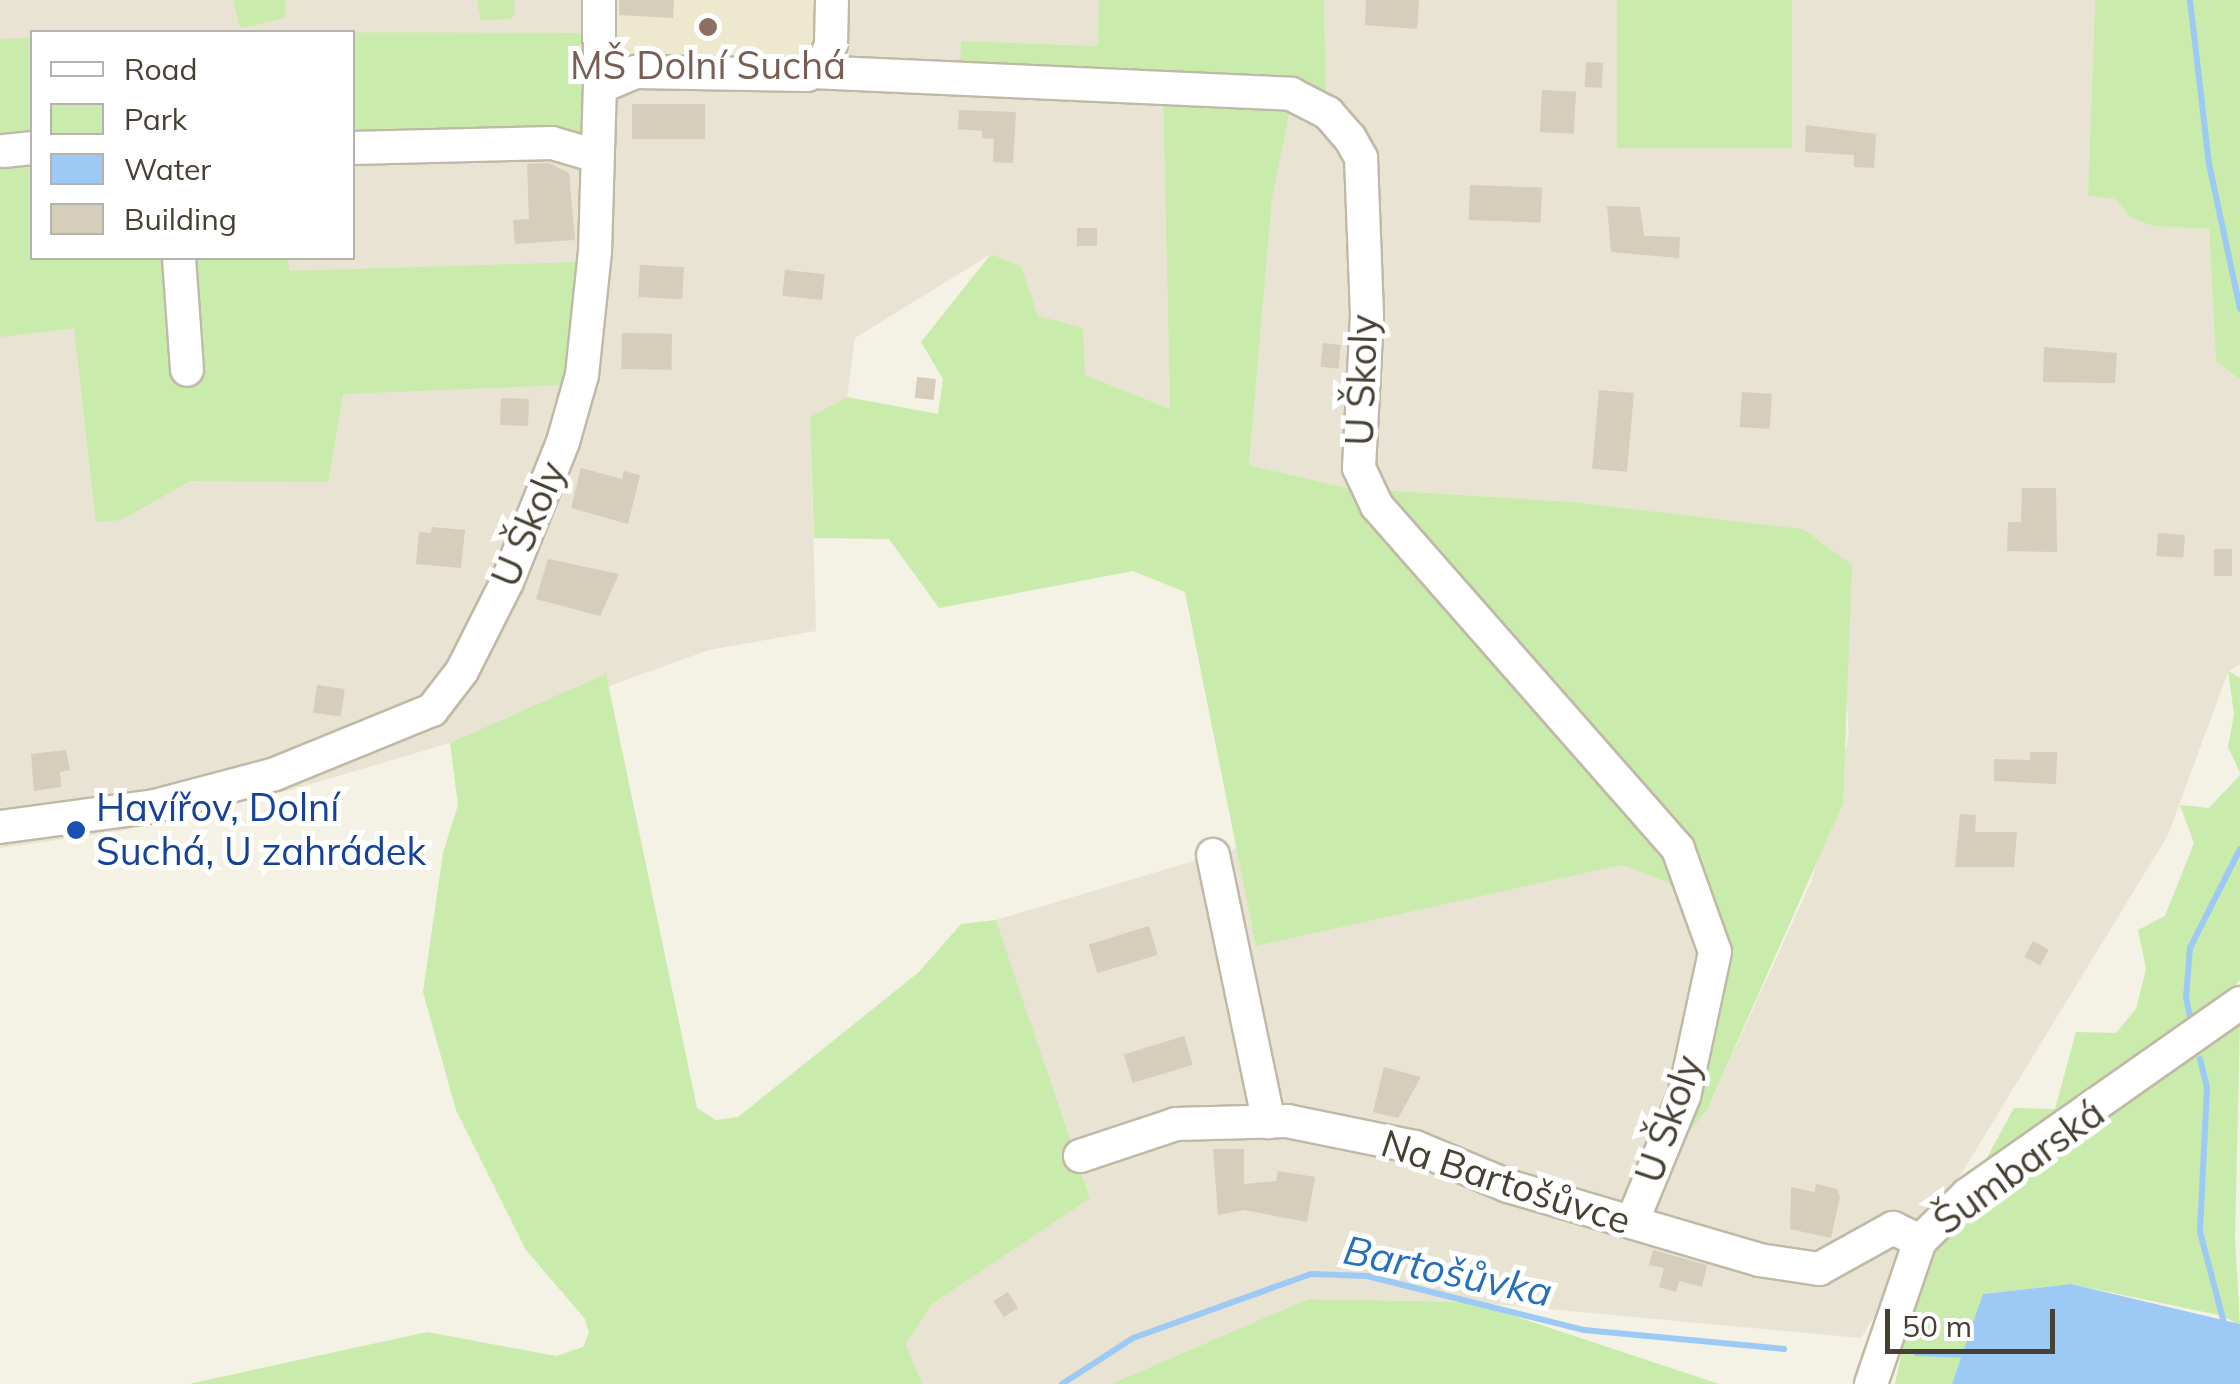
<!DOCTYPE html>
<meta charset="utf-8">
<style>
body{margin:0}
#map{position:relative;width:2240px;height:1384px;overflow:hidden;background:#f4f1e5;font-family:Mulish,sans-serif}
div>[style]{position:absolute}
.residential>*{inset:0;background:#e8e3d3}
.education>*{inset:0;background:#eee8ce}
.green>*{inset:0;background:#c9ebab;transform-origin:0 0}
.water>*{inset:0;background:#9dcaf5}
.stream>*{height:6px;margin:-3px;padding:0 3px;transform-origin:3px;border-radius:3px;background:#9dcaf5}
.building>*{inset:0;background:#d6cdba;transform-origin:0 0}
.roads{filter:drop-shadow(2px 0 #c0b9a7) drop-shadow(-2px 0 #c0b9a7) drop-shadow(0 2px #c0b9a7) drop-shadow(0 -2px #c0b9a7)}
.minor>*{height:32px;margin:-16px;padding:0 16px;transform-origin:16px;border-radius:16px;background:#fff}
.dots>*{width:28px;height:28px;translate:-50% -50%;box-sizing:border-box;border:5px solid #fff;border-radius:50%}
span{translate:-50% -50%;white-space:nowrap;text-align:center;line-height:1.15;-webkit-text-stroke:10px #fff;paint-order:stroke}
.education-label{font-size:38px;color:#785e54}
.street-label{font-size:38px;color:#474134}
.transit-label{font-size:38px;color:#164399}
.left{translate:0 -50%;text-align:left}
.water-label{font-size:40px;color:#266fba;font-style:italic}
.legend{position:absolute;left:30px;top:30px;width:325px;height:230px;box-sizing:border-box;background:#fff;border:2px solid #b5b3ae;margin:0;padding:12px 18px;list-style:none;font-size:30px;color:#474134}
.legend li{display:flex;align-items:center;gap:20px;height:50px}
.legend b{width:50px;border:2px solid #b5b3ae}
.scale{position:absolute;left:1885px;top:1309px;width:170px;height:45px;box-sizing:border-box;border:5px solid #474134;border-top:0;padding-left:12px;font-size:30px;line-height:35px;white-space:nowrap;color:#474134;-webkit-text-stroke:8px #fff;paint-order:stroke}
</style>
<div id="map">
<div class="residential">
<i style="clip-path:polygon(evenodd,0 0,1099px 0,1099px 46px,961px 41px,1163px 98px,1170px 410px,1085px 375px,1038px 316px,1021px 266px,991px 254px,855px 338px,847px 397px,810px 417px,816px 631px,709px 650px,450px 743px,290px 790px,120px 831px,0 848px,0 0,32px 32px,352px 32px,352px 258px,32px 258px,32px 32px)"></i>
<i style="clip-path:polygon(1324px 0,2095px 0,2088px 196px,2115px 199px,2154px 226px,2209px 229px,2216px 362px,2240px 379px,2240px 664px,2228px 672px,2168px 835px,1861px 1338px,1472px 1302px,1308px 1299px,1111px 1384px,922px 1384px,906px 1344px,932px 1304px,1090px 1197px,996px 920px,1237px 848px,1256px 946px,1622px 865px,1667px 882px,1694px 907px,1722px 955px,1675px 1150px,1708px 1108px,1812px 880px,1849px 736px,1845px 671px,1804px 529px,1573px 502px,1347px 488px,1249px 465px,1272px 199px,1292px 99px,1305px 82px,1326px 94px)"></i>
</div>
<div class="education">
<i style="clip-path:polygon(599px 0,821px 0,815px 57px,769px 55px,738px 65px,596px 63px)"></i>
</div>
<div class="green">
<i style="clip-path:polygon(233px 0,285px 0,285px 18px,240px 28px)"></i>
<i style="clip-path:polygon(477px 0,514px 0,515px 13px,510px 19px,481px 20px)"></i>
<i style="clip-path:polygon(1099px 0,1324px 0,1326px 95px,1282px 77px,960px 75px,961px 41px,1098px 46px)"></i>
<i style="left:1617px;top:0;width:175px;height:148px"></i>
<i style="clip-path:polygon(2095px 0,2240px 0,2240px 412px,2240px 379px,2216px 362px,2209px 229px,2154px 226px,2132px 218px,2115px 199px,2088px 196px)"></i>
<i style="clip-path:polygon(183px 32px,210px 32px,589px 33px,589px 136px,353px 134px,352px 32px)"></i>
<i style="clip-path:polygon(32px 38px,32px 258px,288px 258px,289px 271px,586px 262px,564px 385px,343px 394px,328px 482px,190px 481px,121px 520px,96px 522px,74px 328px,0 337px,0 39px)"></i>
<i style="clip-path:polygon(1163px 98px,1292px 99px,1272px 199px,1249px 465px,1347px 488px,1573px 502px,1803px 529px,1852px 565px,1843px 803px,1708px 1108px,1675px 1150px,1722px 955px,1694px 907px,1667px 882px,1622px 865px,1256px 946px,1185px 592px,1133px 571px,939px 608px,889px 539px,814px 538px,810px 417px,847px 397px,938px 414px,943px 379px,921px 342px,991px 254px,1021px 266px,1038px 316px,1083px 328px,1085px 375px,1170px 409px)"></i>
<i style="clip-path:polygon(2228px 671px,2240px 678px,2240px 773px,2228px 747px,2234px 714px)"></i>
<i style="clip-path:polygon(606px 674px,697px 1108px,716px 1120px,738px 1117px,919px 972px,961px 924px,996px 920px,1090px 1198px,932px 1304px,906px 1344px,922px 1384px,189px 1384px,427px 1332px,556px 1356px,583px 1347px,589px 1333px,585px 1319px,526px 1250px,456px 1110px,423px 992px,443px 853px,458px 805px,450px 743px)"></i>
<i style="clip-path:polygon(2240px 775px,2240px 979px,2216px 1014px,1978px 1174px,2014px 1108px,2055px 1109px,2076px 1032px,2116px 1033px,2136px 1009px,2146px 969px,2138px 930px,2165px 916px,2194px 843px,2180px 805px,2209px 808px)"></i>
<i style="clip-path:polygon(2240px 1019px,2235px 1238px,2240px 1325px,2223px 1316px,2071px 1284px,1984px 1294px,1952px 1384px,1895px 1384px,1919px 1271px,1979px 1198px,2105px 1118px)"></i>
<i style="clip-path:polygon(1308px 1299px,1472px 1302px,1719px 1384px,1111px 1384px)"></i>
</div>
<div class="water">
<i style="clip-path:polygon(2071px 1284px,2240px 1324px,2240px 1384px,1952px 1384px,1983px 1294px)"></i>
</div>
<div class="stream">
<i style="left:2190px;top:0;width:165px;rotate:83.4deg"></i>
<i style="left:2209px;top:164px;width:148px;rotate:77.9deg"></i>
<i style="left:2191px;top:1021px;width:24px;rotate:-102deg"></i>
<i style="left:2186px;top:998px;width:50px;rotate:-85.4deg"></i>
<i style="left:2190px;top:948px;width:111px;rotate:-63.2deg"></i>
<i style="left:2200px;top:1059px;width:30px;rotate:76deg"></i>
<i style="left:2207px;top:1088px;width:144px;rotate:92.8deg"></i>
<i style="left:2200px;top:1232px;width:94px;rotate:75.2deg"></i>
<i style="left:1917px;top:1353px;width:50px;rotate:2.3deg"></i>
<i style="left:1062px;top:1384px;width:85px;rotate:-32.9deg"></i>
<i style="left:1133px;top:1338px;width:189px;rotate:-19.8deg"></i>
<i style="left:1311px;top:1274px;width:56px;rotate:2deg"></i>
<i style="left:1367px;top:1276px;width:224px;rotate:14deg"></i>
<i style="left:1584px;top:1330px;width:201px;rotate:5.4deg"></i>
</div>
<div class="building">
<i style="clip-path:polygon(619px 0,674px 0,673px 18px,619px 15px)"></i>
<i style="clip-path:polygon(1366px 0,1419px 0,1417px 29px,1365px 25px)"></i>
<i style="left:1586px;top:62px;width:17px;height:25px;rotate:3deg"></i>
<i style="left:1542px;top:90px;width:34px;height:42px;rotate:3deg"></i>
<i style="left:632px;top:104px;width:73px;height:35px"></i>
<i style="clip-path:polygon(959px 110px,1016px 112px,1013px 163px,993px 162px,994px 139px,982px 138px,982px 131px,958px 129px)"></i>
<i style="clip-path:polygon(1806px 125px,1876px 134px,1874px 168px,1854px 167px,1854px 155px,1805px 152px)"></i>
<i style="clip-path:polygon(549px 163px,569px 173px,575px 240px,515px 244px,513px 220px,529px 219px,527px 164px)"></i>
<i style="left:1470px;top:185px;width:72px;height:35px;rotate:2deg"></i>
<i style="clip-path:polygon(1607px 206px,1640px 207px,1644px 236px,1680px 237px,1679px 258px,1611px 252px)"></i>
<i style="left:1077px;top:228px;width:20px;height:18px"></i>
<i style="left:640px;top:265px;width:44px;height:32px;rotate:3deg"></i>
<i style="left:785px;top:270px;width:40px;height:26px;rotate:6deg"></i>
<i style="left:622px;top:333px;width:50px;height:36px;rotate:1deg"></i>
<i style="left:1323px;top:343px;width:18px;height:24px;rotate:6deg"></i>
<i style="clip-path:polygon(2044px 347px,2117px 353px,2115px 383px,2043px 382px)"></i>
<i style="left:917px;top:377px;width:19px;height:21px;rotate:6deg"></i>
<i style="left:1599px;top:390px;width:35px;height:79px;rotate:5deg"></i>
<i style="left:1742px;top:392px;width:30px;height:35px;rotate:4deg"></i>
<i style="left:501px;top:398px;width:28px;height:27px;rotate:2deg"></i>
<i style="clip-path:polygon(581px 468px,622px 479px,624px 471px,640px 475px,628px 524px,571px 508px)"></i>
<i style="clip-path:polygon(2022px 488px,2056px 488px,2057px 552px,2007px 551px,2008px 522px,2021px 522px)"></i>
<i style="clip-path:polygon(432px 527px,465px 530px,461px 568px,416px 564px,419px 532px,431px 533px)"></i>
<i style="left:2158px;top:533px;width:27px;height:23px;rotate:4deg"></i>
<i style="left:2214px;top:549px;width:18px;height:27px"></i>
<i style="clip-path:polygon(548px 559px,619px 574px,600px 616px,536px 599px)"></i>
<i style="left:317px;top:685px;width:28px;height:28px;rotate:8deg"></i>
<i style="clip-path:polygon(66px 750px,70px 770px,60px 772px,61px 787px,34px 791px,31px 754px)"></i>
<i style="clip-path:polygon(2030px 752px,2057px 752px,2056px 784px,1994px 781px,1994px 759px,2030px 760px)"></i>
<i style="clip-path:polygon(1960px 814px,1976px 815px,1975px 832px,2017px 832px,2014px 867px,1955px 867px)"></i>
<i style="left:1149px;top:926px;width:30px;height:63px;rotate:73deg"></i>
<i style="left:2033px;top:941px;width:18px;height:18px;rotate:29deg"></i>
<i style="left:1184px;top:1036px;width:30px;height:63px;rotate:73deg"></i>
<i style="clip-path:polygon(1384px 1067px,1421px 1077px,1398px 1118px,1373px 1112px)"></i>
<i style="clip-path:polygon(1213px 1149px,1244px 1149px,1244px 1184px,1276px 1181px,1278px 1171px,1315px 1177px,1307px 1222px,1244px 1210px,1218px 1215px)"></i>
<i style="clip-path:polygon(1816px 1184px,1837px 1189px,1840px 1197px,1831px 1238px,1790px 1229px,1791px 1187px,1815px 1192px)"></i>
<i style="clip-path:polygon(1653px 1250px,1707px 1265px,1702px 1287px,1679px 1281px,1676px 1292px,1659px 1287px,1664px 1268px,1649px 1265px)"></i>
<i style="left:1008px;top:1292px;width:19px;height:17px;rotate:58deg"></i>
</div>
<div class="roads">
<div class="minor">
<i style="left:599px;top:0;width:87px;rotate:89.3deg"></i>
<i style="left:812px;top:72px;width:480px;rotate:2.6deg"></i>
<i style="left:1291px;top:94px;width:42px;rotate:27.2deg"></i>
<i style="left:1328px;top:113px;width:33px;rotate:49deg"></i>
<i style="left:1350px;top:138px;width:23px;rotate:61deg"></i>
<i style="left:1361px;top:158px;width:157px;rotate:87.8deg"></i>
<i style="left:1367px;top:315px;width:153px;rotate:93deg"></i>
<i style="left:1359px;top:468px;width:42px;rotate:64.7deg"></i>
<i style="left:1377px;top:506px;width:456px;rotate:48.7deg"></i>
<i style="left:1678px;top:849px;width:109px;rotate:70.2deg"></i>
<i style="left:1715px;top:952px;width:147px;rotate:102.1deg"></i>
<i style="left:1684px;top:1096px;width:136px;rotate:112.4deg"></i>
<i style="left:352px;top:148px;width:200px;rotate:-1.4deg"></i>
<i style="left:552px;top:143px;width:47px;rotate:16.1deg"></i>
<i style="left:4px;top:151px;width:28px;rotate:-6deg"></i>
<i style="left:179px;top:258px;width:112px;rotate:85.9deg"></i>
<i style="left:0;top:827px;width:156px;rotate:-7.7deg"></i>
<i style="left:155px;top:806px;width:124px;rotate:-14.9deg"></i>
<i style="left:275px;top:774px;width:170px;rotate:-22.2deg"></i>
<i style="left:432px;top:710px;width:49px;rotate:-52.4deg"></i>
<i style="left:462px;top:671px;width:100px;rotate:-63.2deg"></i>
<i style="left:507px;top:582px;width:151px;rotate:-68.2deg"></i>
<i style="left:563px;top:442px;width:70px;rotate:-74.2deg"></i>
<i style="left:582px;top:375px;width:124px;rotate:-84deg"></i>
<i style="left:595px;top:252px;width:165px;rotate:-88.3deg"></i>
<i style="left:600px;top:87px;width:39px;rotate:-23deg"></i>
<i style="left:636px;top:72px;width:171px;rotate:1deg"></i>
<i style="left:807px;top:75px;width:23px;rotate:-40deg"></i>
<i style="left:825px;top:60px;width:17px;rotate:-69deg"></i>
<i style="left:831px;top:44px;width:44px;rotate:-88.7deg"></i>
<i style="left:1213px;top:855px;width:273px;rotate:78.2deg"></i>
<i style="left:1080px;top:1156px;width:101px;rotate:-18.4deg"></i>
<i style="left:1176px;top:1124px;width:111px;rotate:-1.5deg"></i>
<i style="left:1287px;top:1121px;width:131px;rotate:11.5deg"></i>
<i style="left:1415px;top:1147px;width:101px;rotate:22.8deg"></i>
<i style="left:1508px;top:1186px;width:262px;rotate:16.4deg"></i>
<i style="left:1759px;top:1260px;width:61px;rotate:8.5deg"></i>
<i style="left:1819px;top:1269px;width:85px;rotate:-29deg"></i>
<i style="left:1893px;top:1228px;width:30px;rotate:26deg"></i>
<i style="left:1871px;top:1384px;width:151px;rotate:-71.1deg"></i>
<i style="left:1920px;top:1241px;width:66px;rotate:-44.4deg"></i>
<i style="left:1967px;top:1195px;width:334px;rotate:-35.1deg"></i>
</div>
</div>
<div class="dots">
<i style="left:708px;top:27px;background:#8d6e63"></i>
<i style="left:76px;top:830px;background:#1a4fb4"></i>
</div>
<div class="education-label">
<span style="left:708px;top:66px">MŠ Dolní Suchá</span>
</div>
<div class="street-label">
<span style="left:1362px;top:380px;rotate:-88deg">U Školy</span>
<span style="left:529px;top:524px;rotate:-67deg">U Školy</span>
<span style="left:1669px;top:1119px;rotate:-71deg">U Školy</span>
<span style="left:2019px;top:1167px;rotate:-36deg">Šumbarská</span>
<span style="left:1506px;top:1182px;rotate:18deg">Na Bartošůvce</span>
</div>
<div class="transit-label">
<span class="left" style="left:96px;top:830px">Havířov, Dolní<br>Suchá, U zahrádek</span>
</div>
<div class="water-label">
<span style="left:1448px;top:1270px;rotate:12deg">Bartošůvka</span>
</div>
<ul class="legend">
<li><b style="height:12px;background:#fff"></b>Road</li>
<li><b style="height:28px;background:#c9ebab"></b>Park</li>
<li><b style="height:28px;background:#9dcaf5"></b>Water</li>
<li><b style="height:28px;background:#d6cdba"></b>Building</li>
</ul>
<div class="scale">50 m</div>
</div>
